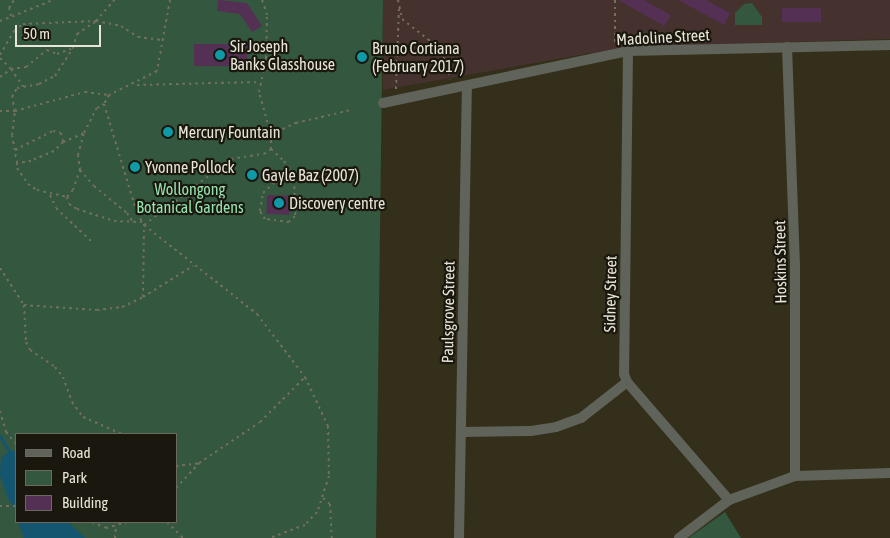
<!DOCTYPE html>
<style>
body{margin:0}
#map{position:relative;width:890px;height:538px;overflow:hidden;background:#332f1a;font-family:"Asap Condensed",sans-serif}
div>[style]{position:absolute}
.education>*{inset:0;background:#45312d}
.green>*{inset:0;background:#345740}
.water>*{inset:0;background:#145570}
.stream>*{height:3px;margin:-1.5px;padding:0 1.5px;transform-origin:1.5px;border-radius:1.5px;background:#145570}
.building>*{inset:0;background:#543055;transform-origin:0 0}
.path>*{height:2px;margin-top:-1px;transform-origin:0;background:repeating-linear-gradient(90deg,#736f5d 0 2.5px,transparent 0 6.5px)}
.street>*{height:10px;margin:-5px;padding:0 5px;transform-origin:5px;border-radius:5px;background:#606359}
.dots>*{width:14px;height:14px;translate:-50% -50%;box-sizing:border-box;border:2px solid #19170e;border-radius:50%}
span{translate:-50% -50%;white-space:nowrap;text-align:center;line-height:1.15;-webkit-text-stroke:4.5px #19170e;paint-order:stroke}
.street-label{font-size:16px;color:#e8e5d8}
.poi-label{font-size:16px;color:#e8e5d8}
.left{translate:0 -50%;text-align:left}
.park-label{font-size:16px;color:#95e4b0}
.legend{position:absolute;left:15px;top:433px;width:162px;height:90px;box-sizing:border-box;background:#19170e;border:1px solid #6c695f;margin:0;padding:6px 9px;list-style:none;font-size:15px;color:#e8e5d8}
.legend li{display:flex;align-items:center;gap:10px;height:25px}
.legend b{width:25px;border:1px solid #6c695f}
.scale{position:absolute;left:15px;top:25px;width:86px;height:22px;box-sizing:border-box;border:2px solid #e8e5d8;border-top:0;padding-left:6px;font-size:15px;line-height:18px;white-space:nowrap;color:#e8e5d8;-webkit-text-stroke:4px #19170e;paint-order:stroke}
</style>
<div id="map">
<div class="education">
<i style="clip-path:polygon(383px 0,890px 0,890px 39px,625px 47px,383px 90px)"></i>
</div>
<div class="green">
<i style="clip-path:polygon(evenodd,0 0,383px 0,376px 538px,0 538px,0 0,16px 434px,176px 434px,176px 522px,16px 522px,16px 434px)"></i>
<i style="clip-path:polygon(752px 3px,762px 17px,762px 25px,735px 25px,735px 13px,744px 4px)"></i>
<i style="clip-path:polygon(725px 512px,741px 538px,689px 538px,691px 536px)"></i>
</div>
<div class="water">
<i style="clip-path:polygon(9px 451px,16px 451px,16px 510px,8px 499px,0 475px,1px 458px)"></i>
<i style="clip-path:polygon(18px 522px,68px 522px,85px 538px,24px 538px)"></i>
</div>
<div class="stream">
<i style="left:0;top:436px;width:17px;rotate:59deg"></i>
</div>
<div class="building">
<i style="clip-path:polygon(218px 0,247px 3px,262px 26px,252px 32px,240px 14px,217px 11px)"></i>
<i style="clip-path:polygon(618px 0,644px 0,671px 15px,664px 26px)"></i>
<i style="clip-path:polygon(678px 0,706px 0,730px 13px,724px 25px)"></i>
<i style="left:821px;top:8px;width:14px;height:39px;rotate:90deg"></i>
<i style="left:194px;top:44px;width:53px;height:22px"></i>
<i style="left:267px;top:195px;width:23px;height:19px;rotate:2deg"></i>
</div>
<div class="path">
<i style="left:170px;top:0;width:72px;rotate:100.4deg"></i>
<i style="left:157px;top:71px;width:54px;rotate:153.4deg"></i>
<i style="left:109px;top:95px;width:10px;rotate:119deg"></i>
<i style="left:104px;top:104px;width:114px;rotate:73.2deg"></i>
<i style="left:137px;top:213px;width:14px;rotate:60deg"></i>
<i style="left:144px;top:225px;width:144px;rotate:38.2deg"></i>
<i style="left:257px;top:314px;width:79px;rotate:52.7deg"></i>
<i style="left:305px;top:377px;width:54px;rotate:64.9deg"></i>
<i style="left:328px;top:426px;width:50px;rotate:88.9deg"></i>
<i style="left:329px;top:476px;width:38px;rotate:108deg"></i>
<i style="left:317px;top:512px;width:18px;rotate:133deg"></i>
<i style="left:305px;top:525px;width:37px;rotate:160deg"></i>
<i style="left:398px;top:0;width:19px;rotate:78deg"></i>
<i style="left:402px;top:19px;width:37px;rotate:38deg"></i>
<i style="left:431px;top:42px;width:23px;rotate:52deg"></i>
<i style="left:445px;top:60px;width:20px;rotate:75deg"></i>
<i style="left:615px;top:0;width:44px;rotate:90deg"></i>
<i style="left:11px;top:16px;width:8px;rotate:-104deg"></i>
<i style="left:9px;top:8px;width:9px;rotate:-58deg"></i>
<i style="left:0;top:21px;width:57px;rotate:-21.6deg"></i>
<i style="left:0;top:55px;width:28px;rotate:-60deg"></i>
<i style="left:14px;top:31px;width:11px;rotate:-38deg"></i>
<i style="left:23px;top:24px;width:73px;rotate:-2.4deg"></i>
<i style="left:96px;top:21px;width:25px;rotate:11deg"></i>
<i style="left:121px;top:26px;width:20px;rotate:33deg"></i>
<i style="left:138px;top:37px;width:26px;rotate:7deg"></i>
<i style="left:0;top:58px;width:16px;rotate:45deg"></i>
<i style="left:11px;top:69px;width:15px;rotate:-8deg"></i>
<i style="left:26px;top:67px;width:27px;rotate:-39deg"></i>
<i style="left:47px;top:50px;width:11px;rotate:22deg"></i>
<i style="left:57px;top:54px;width:17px;rotate:-21deg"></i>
<i style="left:0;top:77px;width:14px;rotate:-36deg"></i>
<i style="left:11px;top:69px;width:21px;rotate:55deg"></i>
<i style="left:137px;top:85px;width:123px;rotate:-1.4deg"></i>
<i style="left:396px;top:89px;width:80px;rotate:-87.9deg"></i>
<i style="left:0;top:111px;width:15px"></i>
<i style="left:15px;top:111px;width:73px;rotate:-15.2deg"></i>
<i style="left:85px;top:92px;width:24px;rotate:7deg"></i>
<i style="left:271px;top:135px;width:28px;rotate:-26deg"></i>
<i style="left:296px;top:123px;width:57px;rotate:-13.3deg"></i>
<i style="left:63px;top:142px;width:23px;rotate:-23deg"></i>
<i style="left:271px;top:149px;width:18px;rotate:43deg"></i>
<i style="left:284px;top:161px;width:9px;rotate:58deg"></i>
<i style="left:289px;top:169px;width:12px;rotate:66deg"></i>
<i style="left:294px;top:180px;width:36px;rotate:88deg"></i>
<i style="left:295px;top:216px;width:8px;rotate:135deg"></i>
<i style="left:289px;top:222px;width:24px;rotate:-173deg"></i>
<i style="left:265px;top:219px;width:9px;rotate:-122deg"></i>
<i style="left:260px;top:211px;width:18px;rotate:-81deg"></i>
<i style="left:263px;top:193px;width:35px;rotate:-43deg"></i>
<i style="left:15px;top:150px;width:42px;rotate:-26.6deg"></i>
<i style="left:53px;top:131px;width:8px;rotate:14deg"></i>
<i style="left:61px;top:133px;width:9px;rotate:77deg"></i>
<i style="left:63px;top:142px;width:13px;rotate:135deg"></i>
<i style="left:54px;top:151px;width:25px;rotate:157deg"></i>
<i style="left:31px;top:161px;width:14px;rotate:172deg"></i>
<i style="left:17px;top:163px;width:5px;rotate:90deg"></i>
<i style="left:17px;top:168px;width:19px;rotate:55deg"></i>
<i style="left:28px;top:184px;width:11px;rotate:34deg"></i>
<i style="left:37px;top:190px;width:31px;rotate:13deg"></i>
<i style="left:67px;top:197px;width:9px;rotate:-49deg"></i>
<i style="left:73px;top:190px;width:21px;rotate:-71deg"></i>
<i style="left:80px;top:170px;width:15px;rotate:-98deg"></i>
<i style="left:78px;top:155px;width:23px;rotate:-75deg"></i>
<i style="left:84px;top:133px;width:28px;rotate:-63deg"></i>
<i style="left:97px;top:108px;width:8px;rotate:-30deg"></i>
<i style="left:17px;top:163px;width:28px;rotate:-100deg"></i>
<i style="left:12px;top:135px;width:24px;rotate:-83deg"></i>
<i style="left:15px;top:111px;width:14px;rotate:-102deg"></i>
<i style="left:12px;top:97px;width:10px;rotate:-61deg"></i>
<i style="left:17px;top:88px;width:22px;rotate:-10deg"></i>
<i style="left:39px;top:84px;width:18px;rotate:-27deg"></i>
<i style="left:55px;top:76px;width:33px;rotate:-57deg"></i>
<i style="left:73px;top:48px;width:15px;rotate:-74deg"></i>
<i style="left:77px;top:34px;width:23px;rotate:-34deg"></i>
<i style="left:96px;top:21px;width:28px;rotate:-49deg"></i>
<i style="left:80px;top:170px;width:21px;rotate:49deg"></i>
<i style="left:94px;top:186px;width:43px;rotate:39.3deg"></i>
<i style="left:127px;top:213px;width:11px;rotate:56deg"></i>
<i style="left:50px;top:195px;width:14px;rotate:65deg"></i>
<i style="left:56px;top:208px;width:48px;rotate:43.3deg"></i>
<i style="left:67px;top:197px;width:7px;rotate:74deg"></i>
<i style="left:69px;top:204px;width:9px;rotate:32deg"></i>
<i style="left:77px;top:209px;width:39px;rotate:18deg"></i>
<i style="left:114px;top:221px;width:28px;rotate:2deg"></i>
<i style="left:0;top:268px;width:44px;rotate:57deg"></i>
<i style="left:24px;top:305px;width:37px;rotate:87deg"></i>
<i style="left:26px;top:342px;width:9px;rotate:63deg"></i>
<i style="left:30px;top:350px;width:30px;rotate:34deg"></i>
<i style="left:55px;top:367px;width:13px;rotate:51deg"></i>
<i style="left:63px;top:377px;width:27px;rotate:70deg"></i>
<i style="left:72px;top:402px;width:19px;rotate:54deg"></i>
<i style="left:83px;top:417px;width:43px;rotate:23.6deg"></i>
<i style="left:143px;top:297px;width:72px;rotate:-89.2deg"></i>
<i style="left:144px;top:225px;width:109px;rotate:-37.2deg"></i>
<i style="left:231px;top:159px;width:33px;rotate:-9deg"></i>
<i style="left:264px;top:154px;width:9px;rotate:-36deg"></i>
<i style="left:271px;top:149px;width:14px;rotate:-90deg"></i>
<i style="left:271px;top:135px;width:45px;rotate:-105.6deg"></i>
<i style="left:259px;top:92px;width:35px;rotate:-78deg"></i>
<i style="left:266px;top:58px;width:43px;rotate:-88.7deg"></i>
<i style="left:267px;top:15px;width:16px;rotate:-108deg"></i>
<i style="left:24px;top:305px;width:73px;rotate:3.9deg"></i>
<i style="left:97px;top:310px;width:25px;rotate:-7deg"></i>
<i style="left:122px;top:307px;width:23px;rotate:-25deg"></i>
<i style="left:143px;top:297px;width:59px;rotate:-31.8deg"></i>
<i style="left:0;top:411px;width:22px;rotate:74deg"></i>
<i style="left:6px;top:432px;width:16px;rotate:50deg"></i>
<i style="left:176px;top:466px;width:23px;rotate:-7deg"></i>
<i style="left:176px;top:488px;width:34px;rotate:-47deg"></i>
<i style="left:199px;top:463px;width:73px;rotate:-33.9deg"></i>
<i style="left:260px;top:422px;width:64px;rotate:-45deg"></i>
<i style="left:323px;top:498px;width:9px;rotate:41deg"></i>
<i style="left:330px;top:504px;width:34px;rotate:87deg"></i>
<i style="left:0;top:506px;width:16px"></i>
<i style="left:92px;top:522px;width:15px;rotate:23deg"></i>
<i style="left:106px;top:528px;width:22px;rotate:-16deg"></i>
<i style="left:167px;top:522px;width:23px;rotate:45deg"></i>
<i style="left:115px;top:538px;width:11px;rotate:-85deg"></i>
</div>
<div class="street">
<i style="left:787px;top:47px;width:220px;rotate:87.9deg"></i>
<i style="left:795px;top:267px;width:209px;rotate:90deg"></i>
<i style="left:628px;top:51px;width:323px;rotate:90.7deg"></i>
<i style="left:624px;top:374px;width:9px;rotate:69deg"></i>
<i style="left:627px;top:382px;width:156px;rotate:49.2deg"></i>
<i style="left:383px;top:103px;width:250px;rotate:-12deg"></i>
<i style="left:628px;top:51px;width:262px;rotate:-1.3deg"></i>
<i style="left:461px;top:432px;width:70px;rotate:-0.8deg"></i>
<i style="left:531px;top:431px;width:25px;rotate:-9deg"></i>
<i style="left:556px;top:427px;width:27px;rotate:-20deg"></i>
<i style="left:581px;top:418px;width:58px;rotate:-38deg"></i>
<i style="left:459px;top:538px;width:452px;rotate:-89deg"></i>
<i style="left:679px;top:538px;width:63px;rotate:-37.2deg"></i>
<i style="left:729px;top:500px;width:70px;rotate:-20deg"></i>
<i style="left:795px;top:476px;width:95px;rotate:-1.8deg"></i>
</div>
<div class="dots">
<i style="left:220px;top:55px;background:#0f9aa8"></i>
<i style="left:362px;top:57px;background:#0f9aa8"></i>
<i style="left:168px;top:132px;background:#0f9aa8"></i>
<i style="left:135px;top:167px;background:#0f9aa8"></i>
<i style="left:252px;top:175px;background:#0f9aa8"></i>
<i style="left:279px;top:203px;background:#0f9aa8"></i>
</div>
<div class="street-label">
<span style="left:663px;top:37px;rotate:-3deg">Madoline Street</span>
<span style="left:780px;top:262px;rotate:-91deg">Hoskins Street</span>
<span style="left:610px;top:294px;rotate:-89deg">Sidney Street</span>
<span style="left:448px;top:312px;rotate:-89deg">Paulsgrove Street</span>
</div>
<div class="poi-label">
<span class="left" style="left:230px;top:55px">Sir Joseph<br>Banks Glasshouse</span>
<span class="left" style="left:372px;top:57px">Bruno Cortiana<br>(February 2017)</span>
<span class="left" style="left:178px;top:132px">Mercury Fountain</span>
<span class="left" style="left:145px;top:167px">Yvonne Pollock</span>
<span class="left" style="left:262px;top:175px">Gayle Baz (2007)</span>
<span class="left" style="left:289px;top:203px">Discovery centre</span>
</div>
<div class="park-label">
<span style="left:190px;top:198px">Wollongong<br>Botanical Gardens</span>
</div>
<ul class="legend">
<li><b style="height:6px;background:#606359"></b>Road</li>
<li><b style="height:14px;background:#345740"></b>Park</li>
<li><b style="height:14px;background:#543055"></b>Building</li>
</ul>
<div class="scale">50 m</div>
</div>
